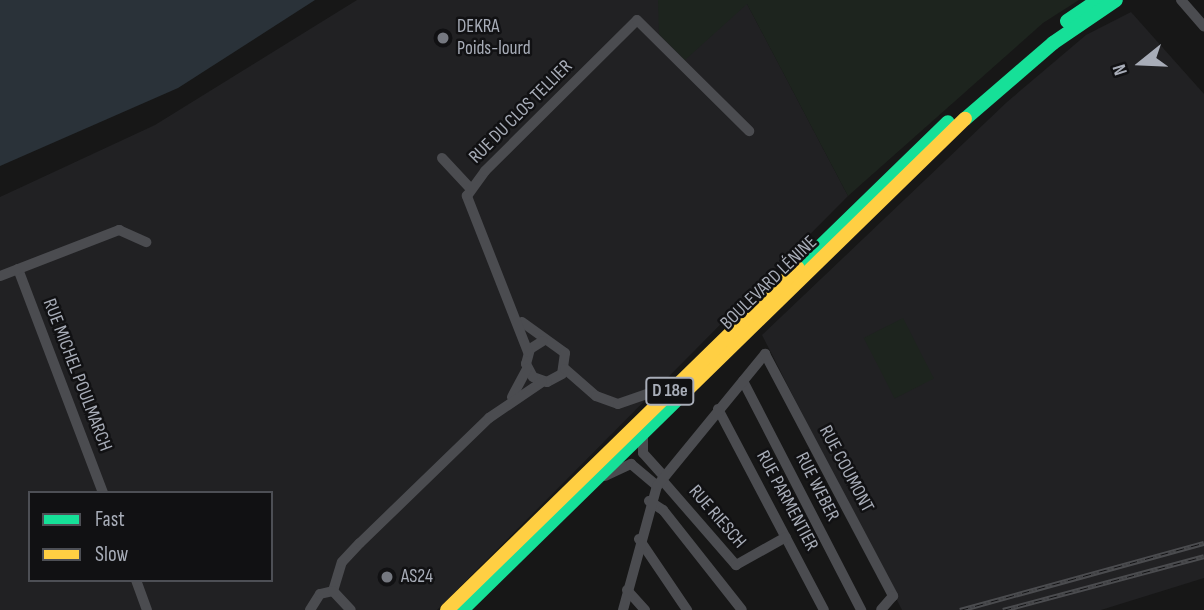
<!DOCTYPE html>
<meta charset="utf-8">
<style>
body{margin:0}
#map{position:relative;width:1204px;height:610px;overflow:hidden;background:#171717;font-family:"Sofia Sans Condensed",sans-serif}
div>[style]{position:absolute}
.built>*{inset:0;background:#212123}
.green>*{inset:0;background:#1d241e;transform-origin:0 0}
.water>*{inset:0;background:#2a3239}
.street>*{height:10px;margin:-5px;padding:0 5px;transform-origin:5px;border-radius:5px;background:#4b4c50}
.fast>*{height:14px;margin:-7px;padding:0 7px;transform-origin:7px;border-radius:7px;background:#16e098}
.slow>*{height:14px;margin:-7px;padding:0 7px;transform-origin:7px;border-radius:7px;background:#ffcf43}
.rail>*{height:5px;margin-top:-2.5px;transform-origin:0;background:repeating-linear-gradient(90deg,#111113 0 8px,#4b4c4f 0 16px);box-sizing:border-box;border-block:2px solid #4b4c4f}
.dots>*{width:19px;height:19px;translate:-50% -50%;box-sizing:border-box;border:4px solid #111113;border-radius:50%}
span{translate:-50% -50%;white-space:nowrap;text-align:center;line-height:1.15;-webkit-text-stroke:5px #111113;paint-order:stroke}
.shield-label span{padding:2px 5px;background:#111113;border:2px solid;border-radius:5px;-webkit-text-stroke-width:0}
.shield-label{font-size:18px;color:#a8adb8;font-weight:700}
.poi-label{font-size:19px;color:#a8adb8}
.left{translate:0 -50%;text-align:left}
.street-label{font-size:19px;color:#a8adb8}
.legend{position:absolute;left:28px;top:491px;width:245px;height:91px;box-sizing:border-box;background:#111113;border:2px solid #4d4f55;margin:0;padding:9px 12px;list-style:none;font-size:21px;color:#a8adb8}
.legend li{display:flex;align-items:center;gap:14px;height:35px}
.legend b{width:35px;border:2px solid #4d4f55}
.north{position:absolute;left:1106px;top:28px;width:70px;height:70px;-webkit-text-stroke:5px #111113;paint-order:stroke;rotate:252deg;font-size:19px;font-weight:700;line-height:28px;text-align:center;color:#a8adb8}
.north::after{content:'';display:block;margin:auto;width:24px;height:32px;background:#a8adb8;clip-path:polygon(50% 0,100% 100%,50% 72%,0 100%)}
</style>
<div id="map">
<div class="built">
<i style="clip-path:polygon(evenodd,357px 0,745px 0,848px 196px,437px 610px,0 610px,0 197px,155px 125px,357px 0,30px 493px,271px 493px,271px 580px,30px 580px,30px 493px)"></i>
<i style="clip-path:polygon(1131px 12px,1204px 94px,1204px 578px,1101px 610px,902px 610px,762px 335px,1007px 102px,1086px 35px)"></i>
</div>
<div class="green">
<i style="clip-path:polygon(658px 0,1079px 0,1043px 23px,848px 196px,747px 4px,685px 60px,659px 34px)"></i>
<i style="left:903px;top:318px;width:68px;height:44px;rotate:63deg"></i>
</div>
<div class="water">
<i style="clip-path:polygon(0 0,315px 0,178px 88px,0 166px)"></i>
</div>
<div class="street">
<i style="left:1181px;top:0;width:35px;rotate:49deg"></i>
<i style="left:442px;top:158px;width:41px;rotate:47deg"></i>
<i style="left:18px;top:269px;width:240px;rotate:69.2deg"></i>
<i style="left:0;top:276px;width:128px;rotate:-21.1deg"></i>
<i style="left:119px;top:230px;width:30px;rotate:24deg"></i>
<i style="left:522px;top:322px;width:53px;rotate:35.8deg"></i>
<i style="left:565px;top:353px;width:21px;rotate:98deg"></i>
<i style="left:562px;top:374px;width:17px;rotate:152deg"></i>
<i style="left:547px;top:382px;width:15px;rotate:-160deg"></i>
<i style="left:533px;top:377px;width:15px;rotate:-118deg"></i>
<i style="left:526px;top:364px;width:16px;rotate:-75deg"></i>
<i style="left:530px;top:349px;width:15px;rotate:-32deg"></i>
<i style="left:528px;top:352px;width:168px;rotate:-111.4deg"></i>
<i style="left:467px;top:196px;width:31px;rotate:-54deg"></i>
<i style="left:485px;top:171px;width:214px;rotate:-44.8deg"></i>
<i style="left:637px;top:20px;width:158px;rotate:44.7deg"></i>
<i style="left:565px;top:369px;width:41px;rotate:41.1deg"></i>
<i style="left:596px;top:396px;width:23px;rotate:20deg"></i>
<i style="left:618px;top:404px;width:55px;rotate:-19.1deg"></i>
<i style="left:743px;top:381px;width:258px;rotate:62.7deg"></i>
<i style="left:512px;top:397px;width:32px;rotate:-62deg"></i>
<i style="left:718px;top:409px;width:227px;rotate:62.2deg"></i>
<i style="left:643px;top:434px;width:19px;rotate:90deg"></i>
<i style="left:643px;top:453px;width:31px;rotate:48deg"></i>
<i style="left:605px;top:476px;width:29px;rotate:-25deg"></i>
<i style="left:631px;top:464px;width:34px;rotate:40deg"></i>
<i style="left:662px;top:480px;width:113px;rotate:49deg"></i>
<i style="left:736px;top:565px;width:57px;rotate:-29.2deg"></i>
<i style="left:649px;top:501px;width:17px;rotate:33deg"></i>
<i style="left:663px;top:510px;width:127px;rotate:51.7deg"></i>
<i style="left:639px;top:539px;width:86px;rotate:55.9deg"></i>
<i style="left:136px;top:580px;width:32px;rotate:70deg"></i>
<i style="left:627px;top:590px;width:27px;rotate:48deg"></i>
<i style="left:333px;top:591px;width:30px;rotate:-73deg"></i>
<i style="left:342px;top:562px;width:26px;rotate:-47deg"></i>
<i style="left:360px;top:543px;width:180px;rotate:-44.1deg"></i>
<i style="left:489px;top:418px;width:64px;rotate:-34.2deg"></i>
<i style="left:310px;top:610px;width:19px;rotate:-58deg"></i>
<i style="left:320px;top:594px;width:13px;rotate:-13deg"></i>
<i style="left:333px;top:591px;width:26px;rotate:47deg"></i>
<i style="left:623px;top:610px;width:129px;rotate:-74.7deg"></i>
<i style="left:657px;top:486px;width:171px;rotate:-50.7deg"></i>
<i style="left:765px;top:354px;width:274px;rotate:62.1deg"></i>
<i style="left:893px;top:596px;width:18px;rotate:131deg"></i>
</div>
<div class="fast">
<i style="left:1067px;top:21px;width:37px;rotate:-34deg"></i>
<i style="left:965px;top:119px;width:116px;rotate:-40.8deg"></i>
<i style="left:1053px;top:43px;width:76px;rotate:-34.3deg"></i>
<i style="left:798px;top:268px;width:209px;rotate:-44.2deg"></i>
<i style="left:462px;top:610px;width:316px;rotate:-44.4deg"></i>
</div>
<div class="slow">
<i style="left:688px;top:389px;width:387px;rotate:-44.3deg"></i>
<i style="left:447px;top:610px;width:490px;rotate:-44.3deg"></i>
</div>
<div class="rail">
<i style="left:960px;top:610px;width:253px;rotate:-15.4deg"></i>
<i style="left:1003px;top:610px;width:208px;rotate:-15deg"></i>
</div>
<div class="dots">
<i style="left:443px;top:38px;background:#757880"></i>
<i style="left:387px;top:577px;background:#757880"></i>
</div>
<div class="shield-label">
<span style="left:670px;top:391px">D 18e</span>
</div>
<div class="poi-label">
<span class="left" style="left:457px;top:38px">DEKRA<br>Poids-lourd</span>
<span class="left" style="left:401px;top:577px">AS24</span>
</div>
<div class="street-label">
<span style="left:521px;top:112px;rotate:-45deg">RUE DU CLOS TELLIER</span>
<span style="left:769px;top:283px;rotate:-44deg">BOULEVARD LÉNINE</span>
<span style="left:77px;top:375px;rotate:69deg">RUE MICHEL POULMARCH</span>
<span style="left:846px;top:469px;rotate:62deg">RUE COUMONT</span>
<span style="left:817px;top:487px;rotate:63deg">RUE WEBER</span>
<span style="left:787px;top:501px;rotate:62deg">RUE PARMENTIER</span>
<span style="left:717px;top:517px;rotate:49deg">RUE RIESCH</span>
</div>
<ul class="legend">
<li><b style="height:9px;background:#16e098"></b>Fast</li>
<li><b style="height:9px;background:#ffcf43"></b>Slow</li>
</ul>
<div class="north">N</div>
</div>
